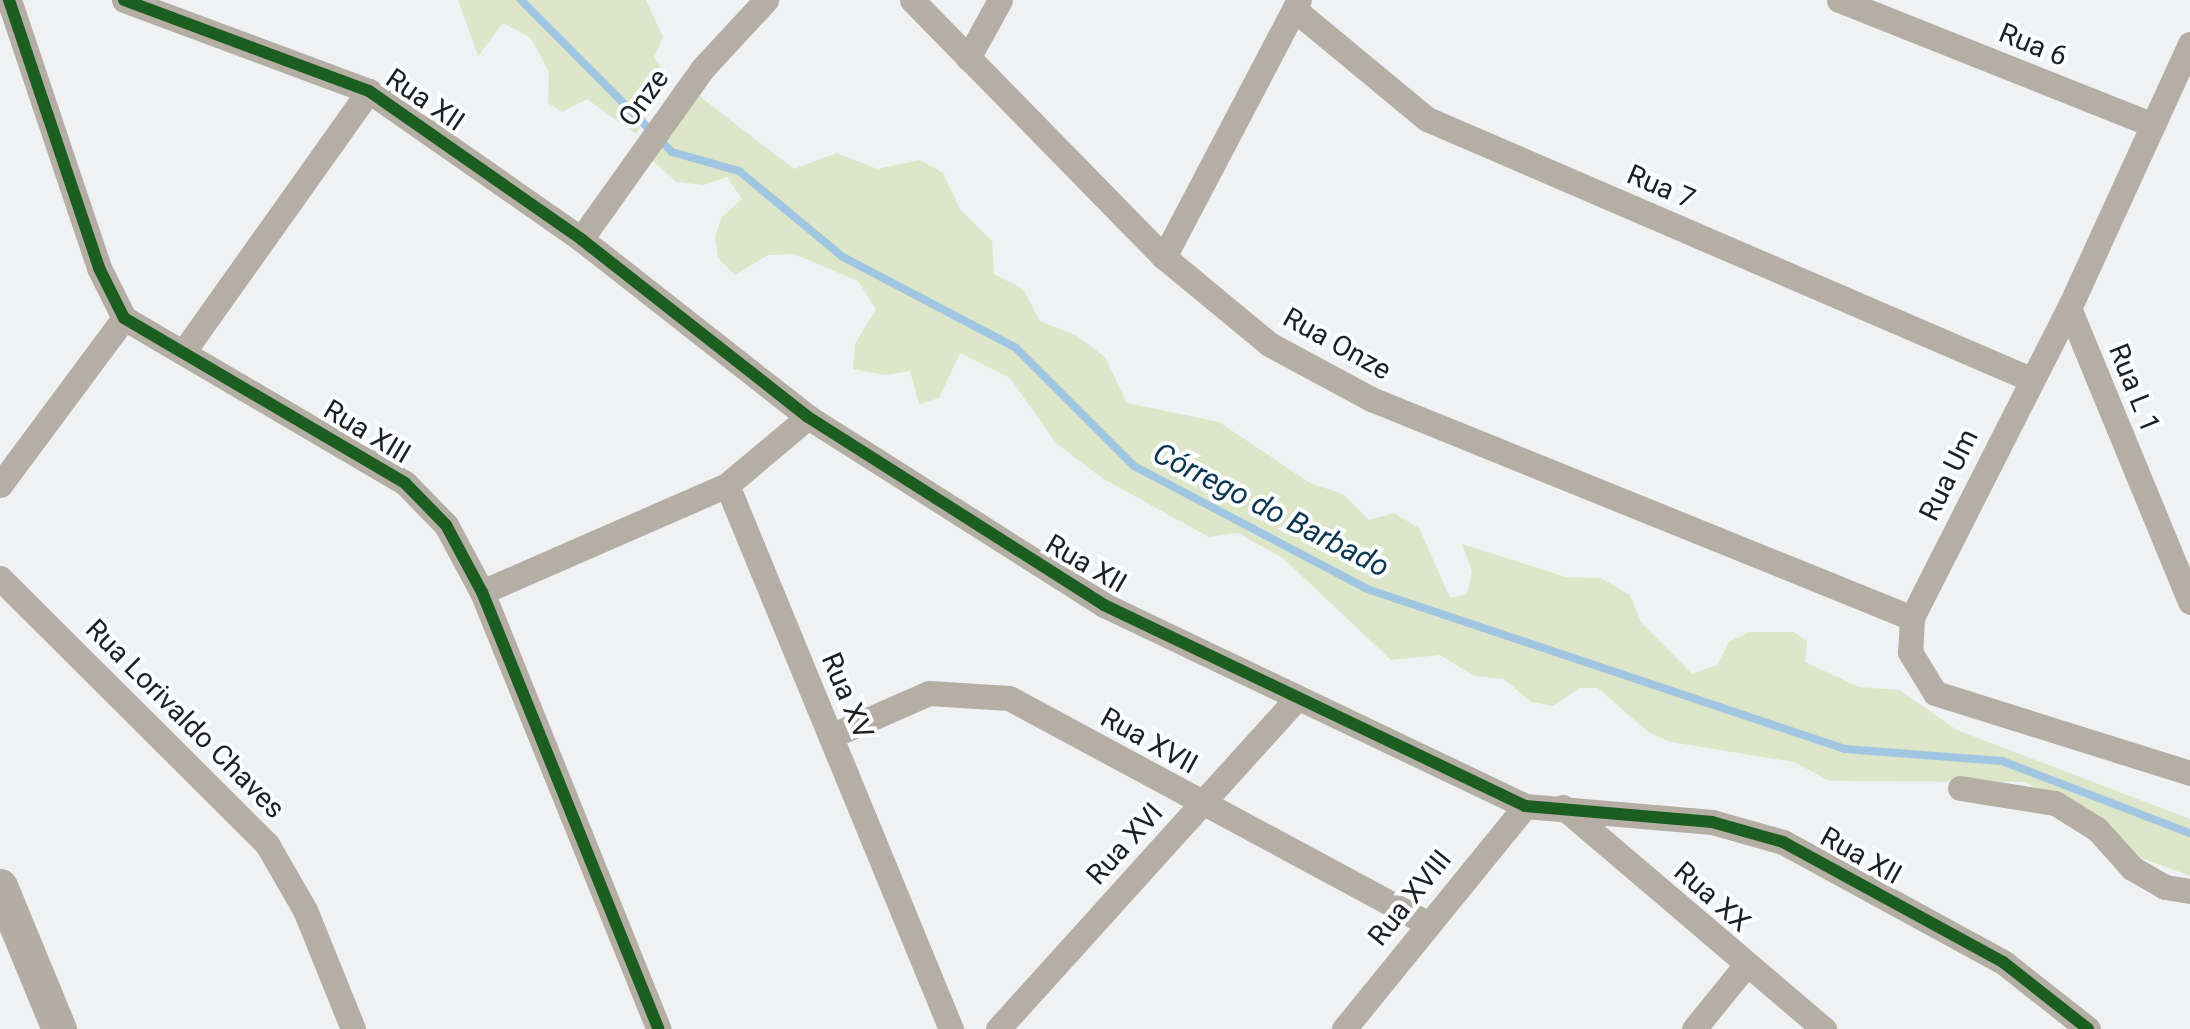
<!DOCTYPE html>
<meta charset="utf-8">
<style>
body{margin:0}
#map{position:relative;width:2190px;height:1029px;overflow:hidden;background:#eff1f3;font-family:Roboto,sans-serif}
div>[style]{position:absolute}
.green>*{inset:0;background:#dde6c9}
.stream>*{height:8px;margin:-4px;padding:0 4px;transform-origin:4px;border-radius:4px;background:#a1c6e1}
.street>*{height:25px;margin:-12.5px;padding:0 12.5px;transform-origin:12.5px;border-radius:12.5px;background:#b4aea5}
.secondary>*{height:35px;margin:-17.5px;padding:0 17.5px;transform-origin:17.5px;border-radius:17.5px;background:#b3ada3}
.cycleway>*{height:12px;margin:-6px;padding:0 6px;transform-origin:6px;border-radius:6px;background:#1b5e20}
span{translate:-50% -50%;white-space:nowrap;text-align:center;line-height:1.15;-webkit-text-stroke:8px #fcfdff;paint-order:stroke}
.street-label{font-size:28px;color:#1e1f21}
.water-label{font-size:30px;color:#0c3650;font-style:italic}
</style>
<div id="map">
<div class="green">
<i style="clip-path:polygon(458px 0,646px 0,663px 37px,654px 57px,661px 68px,658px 100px,636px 134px,587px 99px,562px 112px,548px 103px,549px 72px,531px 38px,503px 23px,478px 56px)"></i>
<i style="clip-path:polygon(698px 95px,794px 169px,837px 153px,877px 169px,920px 160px,943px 173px,960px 209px,992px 241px,994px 274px,1023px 289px,1040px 321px,1077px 336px,1105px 357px,1127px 403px,1219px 422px,1310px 483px,1343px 494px,1369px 520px,1394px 513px,1419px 528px,1450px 598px,1467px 594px,1472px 571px,1462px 544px,1566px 577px,1601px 578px,1630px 595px,1641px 622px,1692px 674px,1717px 665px,1729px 642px,1749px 632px,1794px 632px,1807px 641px,1805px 662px,1859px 687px,1899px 690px,1957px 730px,2190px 819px,2190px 876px,2139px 857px,2099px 818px,2024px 782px,1830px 781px,1794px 762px,1671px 742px,1648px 732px,1598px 688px,1579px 688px,1553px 706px,1531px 702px,1504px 679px,1474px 676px,1440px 655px,1391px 660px,1283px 558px,1238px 533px,1209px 537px,1102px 478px,1057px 444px,1010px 378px,960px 353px,939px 398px,919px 404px,910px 371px,885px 375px,853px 369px,855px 344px,876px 309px,858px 281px,794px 254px,768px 255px,735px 275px,718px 258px,715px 236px,722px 217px,742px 199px,727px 177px,703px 185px,677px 182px,653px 161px)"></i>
</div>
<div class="stream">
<i style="left:521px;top:0;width:183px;rotate:45.2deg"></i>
<i style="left:660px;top:140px;width:17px;rotate:45deg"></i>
<i style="left:672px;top:152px;width:70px;rotate:15.8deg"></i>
<i style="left:739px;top:171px;width:135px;rotate:39.6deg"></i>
<i style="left:843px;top:257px;width:195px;rotate:27.7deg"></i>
<i style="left:1016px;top:348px;width:167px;rotate:45deg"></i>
<i style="left:1134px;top:466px;width:263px;rotate:27.8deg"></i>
<i style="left:1367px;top:589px;width:504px;rotate:18.51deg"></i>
<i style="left:1845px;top:749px;width:157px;rotate:4.4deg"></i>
<i style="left:2002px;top:761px;width:201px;rotate:21deg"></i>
</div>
<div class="street">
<i style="left:9px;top:0;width:283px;rotate:71.4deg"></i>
<i style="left:99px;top:268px;width:56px;rotate:63.4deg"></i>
<i style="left:124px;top:318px;width:326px;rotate:30.4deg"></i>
<i style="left:405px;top:483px;width:59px;rotate:45.7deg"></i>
<i style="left:446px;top:525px;width:76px;rotate:61.8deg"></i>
<i style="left:482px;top:592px;width:471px;rotate:68deg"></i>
<i style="left:124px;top:0;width:261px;rotate:20.4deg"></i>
<i style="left:369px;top:91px;width:259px;rotate:34.9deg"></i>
<i style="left:581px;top:239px;width:288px;rotate:38.1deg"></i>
<i style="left:808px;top:417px;width:351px;rotate:32.4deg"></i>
<i style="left:1104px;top:605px;width:467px;rotate:25.5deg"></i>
<i style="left:1525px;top:806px;width:188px;rotate:4.9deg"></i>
<i style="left:1712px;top:822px;width:74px;rotate:15.7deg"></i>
<i style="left:1783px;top:842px;width:251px;rotate:28.6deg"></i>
<i style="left:2003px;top:962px;width:108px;rotate:38.2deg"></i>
<i style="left:912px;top:0;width:360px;rotate:45.6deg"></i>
<i style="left:1164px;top:257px;width:136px;rotate:39.6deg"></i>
<i style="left:1269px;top:344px;width:116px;rotate:28.3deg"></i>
<i style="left:1371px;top:399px;width:584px;rotate:22.04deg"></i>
<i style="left:1839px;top:0;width:335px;rotate:21.7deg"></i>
<i style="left:1294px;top:9px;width:173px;rotate:39.6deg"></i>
<i style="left:1427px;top:119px;width:657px;rotate:23.32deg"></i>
<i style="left:2190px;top:44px;width:290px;rotate:114.6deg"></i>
<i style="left:2069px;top:308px;width:347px;rotate:116.9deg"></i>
<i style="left:1912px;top:618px;width:34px;rotate:93deg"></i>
<i style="left:1910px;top:652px;width:48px;rotate:58.6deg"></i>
<i style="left:1935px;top:693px;width:267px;rotate:17.4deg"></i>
<i style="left:968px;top:58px;width:66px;rotate:-61.1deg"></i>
<i style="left:581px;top:239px;width:210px;rotate:-54.5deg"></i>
<i style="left:703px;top:68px;width:93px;rotate:-47.2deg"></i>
<i style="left:1164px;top:257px;width:290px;rotate:-62.3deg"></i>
<i style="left:2069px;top:308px;width:318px;rotate:67.6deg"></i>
<i style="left:184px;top:351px;width:319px;rotate:-54.6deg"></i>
<i style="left:808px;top:417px;width:106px;rotate:140deg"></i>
<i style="left:727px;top:485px;width:588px;rotate:67.62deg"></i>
<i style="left:0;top:485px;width:208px;rotate:-53.4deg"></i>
<i style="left:0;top:578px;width:377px;rotate:44.9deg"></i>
<i style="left:267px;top:844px;width:76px;rotate:60.1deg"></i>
<i style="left:305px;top:910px;width:128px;rotate:68deg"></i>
<i style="left:482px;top:592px;width:267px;rotate:-23.6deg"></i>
<i style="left:831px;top:736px;width:107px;rotate:-23.7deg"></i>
<i style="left:929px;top:693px;width:80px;rotate:3.6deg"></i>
<i style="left:1009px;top:698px;width:474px;rotate:28.3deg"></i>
<i style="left:1960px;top:788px;width:96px;rotate:9deg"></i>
<i style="left:2055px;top:803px;width:49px;rotate:31.8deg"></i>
<i style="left:2097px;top:829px;width:52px;rotate:48.1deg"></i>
<i style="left:2132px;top:868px;width:38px;rotate:30deg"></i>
<i style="left:2165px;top:887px;width:25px;rotate:9deg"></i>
<i style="left:1563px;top:807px;width:343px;rotate:40.4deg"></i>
<i style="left:998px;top:1029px;width:445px;rotate:-47.9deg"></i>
<i style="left:1344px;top:1029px;width:287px;rotate:-50.9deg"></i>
<i style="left:1694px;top:1029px;width:81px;rotate:-51deg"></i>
</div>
<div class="secondary">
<i style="left:0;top:886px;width:155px;rotate:67.6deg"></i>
</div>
<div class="cycleway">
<i style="left:9px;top:0;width:283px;rotate:71.4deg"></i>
<i style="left:99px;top:268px;width:56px;rotate:63.4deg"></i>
<i style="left:124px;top:318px;width:326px;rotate:30.4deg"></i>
<i style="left:405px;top:483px;width:59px;rotate:45.7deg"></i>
<i style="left:446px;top:525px;width:76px;rotate:61.8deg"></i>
<i style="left:482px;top:592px;width:471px;rotate:68deg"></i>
<i style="left:124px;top:0;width:261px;rotate:20.4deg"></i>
<i style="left:369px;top:91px;width:259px;rotate:34.9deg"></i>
<i style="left:581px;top:239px;width:288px;rotate:38.1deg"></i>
<i style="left:808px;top:417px;width:351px;rotate:32.4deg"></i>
<i style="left:1104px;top:605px;width:467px;rotate:25.5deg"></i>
<i style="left:1525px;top:806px;width:188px;rotate:4.9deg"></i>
<i style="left:1712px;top:822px;width:74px;rotate:15.7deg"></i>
<i style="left:1783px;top:842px;width:251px;rotate:28.6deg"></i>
<i style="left:2003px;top:962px;width:108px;rotate:38.2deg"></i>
</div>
<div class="street-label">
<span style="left:2033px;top:45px;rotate:22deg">Rua 6</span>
<span style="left:644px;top:98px;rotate:-54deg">Onze</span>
<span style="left:425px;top:100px;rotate:34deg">Rua XII</span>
<span style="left:1661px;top:187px;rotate:23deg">Rua 7</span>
<span style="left:1337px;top:344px;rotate:29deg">Rua Onze</span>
<span style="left:2134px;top:388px;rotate:68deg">Rua L 1</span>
<span style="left:367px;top:432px;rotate:31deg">Rua XIII</span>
<span style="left:1949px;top:475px;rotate:-64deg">Rua Um</span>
<span style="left:1086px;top:564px;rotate:30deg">Rua XII</span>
<span style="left:847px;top:696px;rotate:67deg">Rua XV</span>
<span style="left:185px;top:719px;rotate:45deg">Rua Lorivaldo Chaves</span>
<span style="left:1149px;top:741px;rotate:29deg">Rua XVII</span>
<span style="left:1125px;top:844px;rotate:-48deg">Rua XVI</span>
<span style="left:1861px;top:856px;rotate:29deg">Rua XII</span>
<span style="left:1712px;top:897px;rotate:41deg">Rua XX</span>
<span style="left:1410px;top:898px;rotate:-51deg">Rua XVIII</span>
</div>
<div class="water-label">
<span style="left:1271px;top:510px;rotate:27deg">Córrego do Barbado</span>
</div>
</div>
